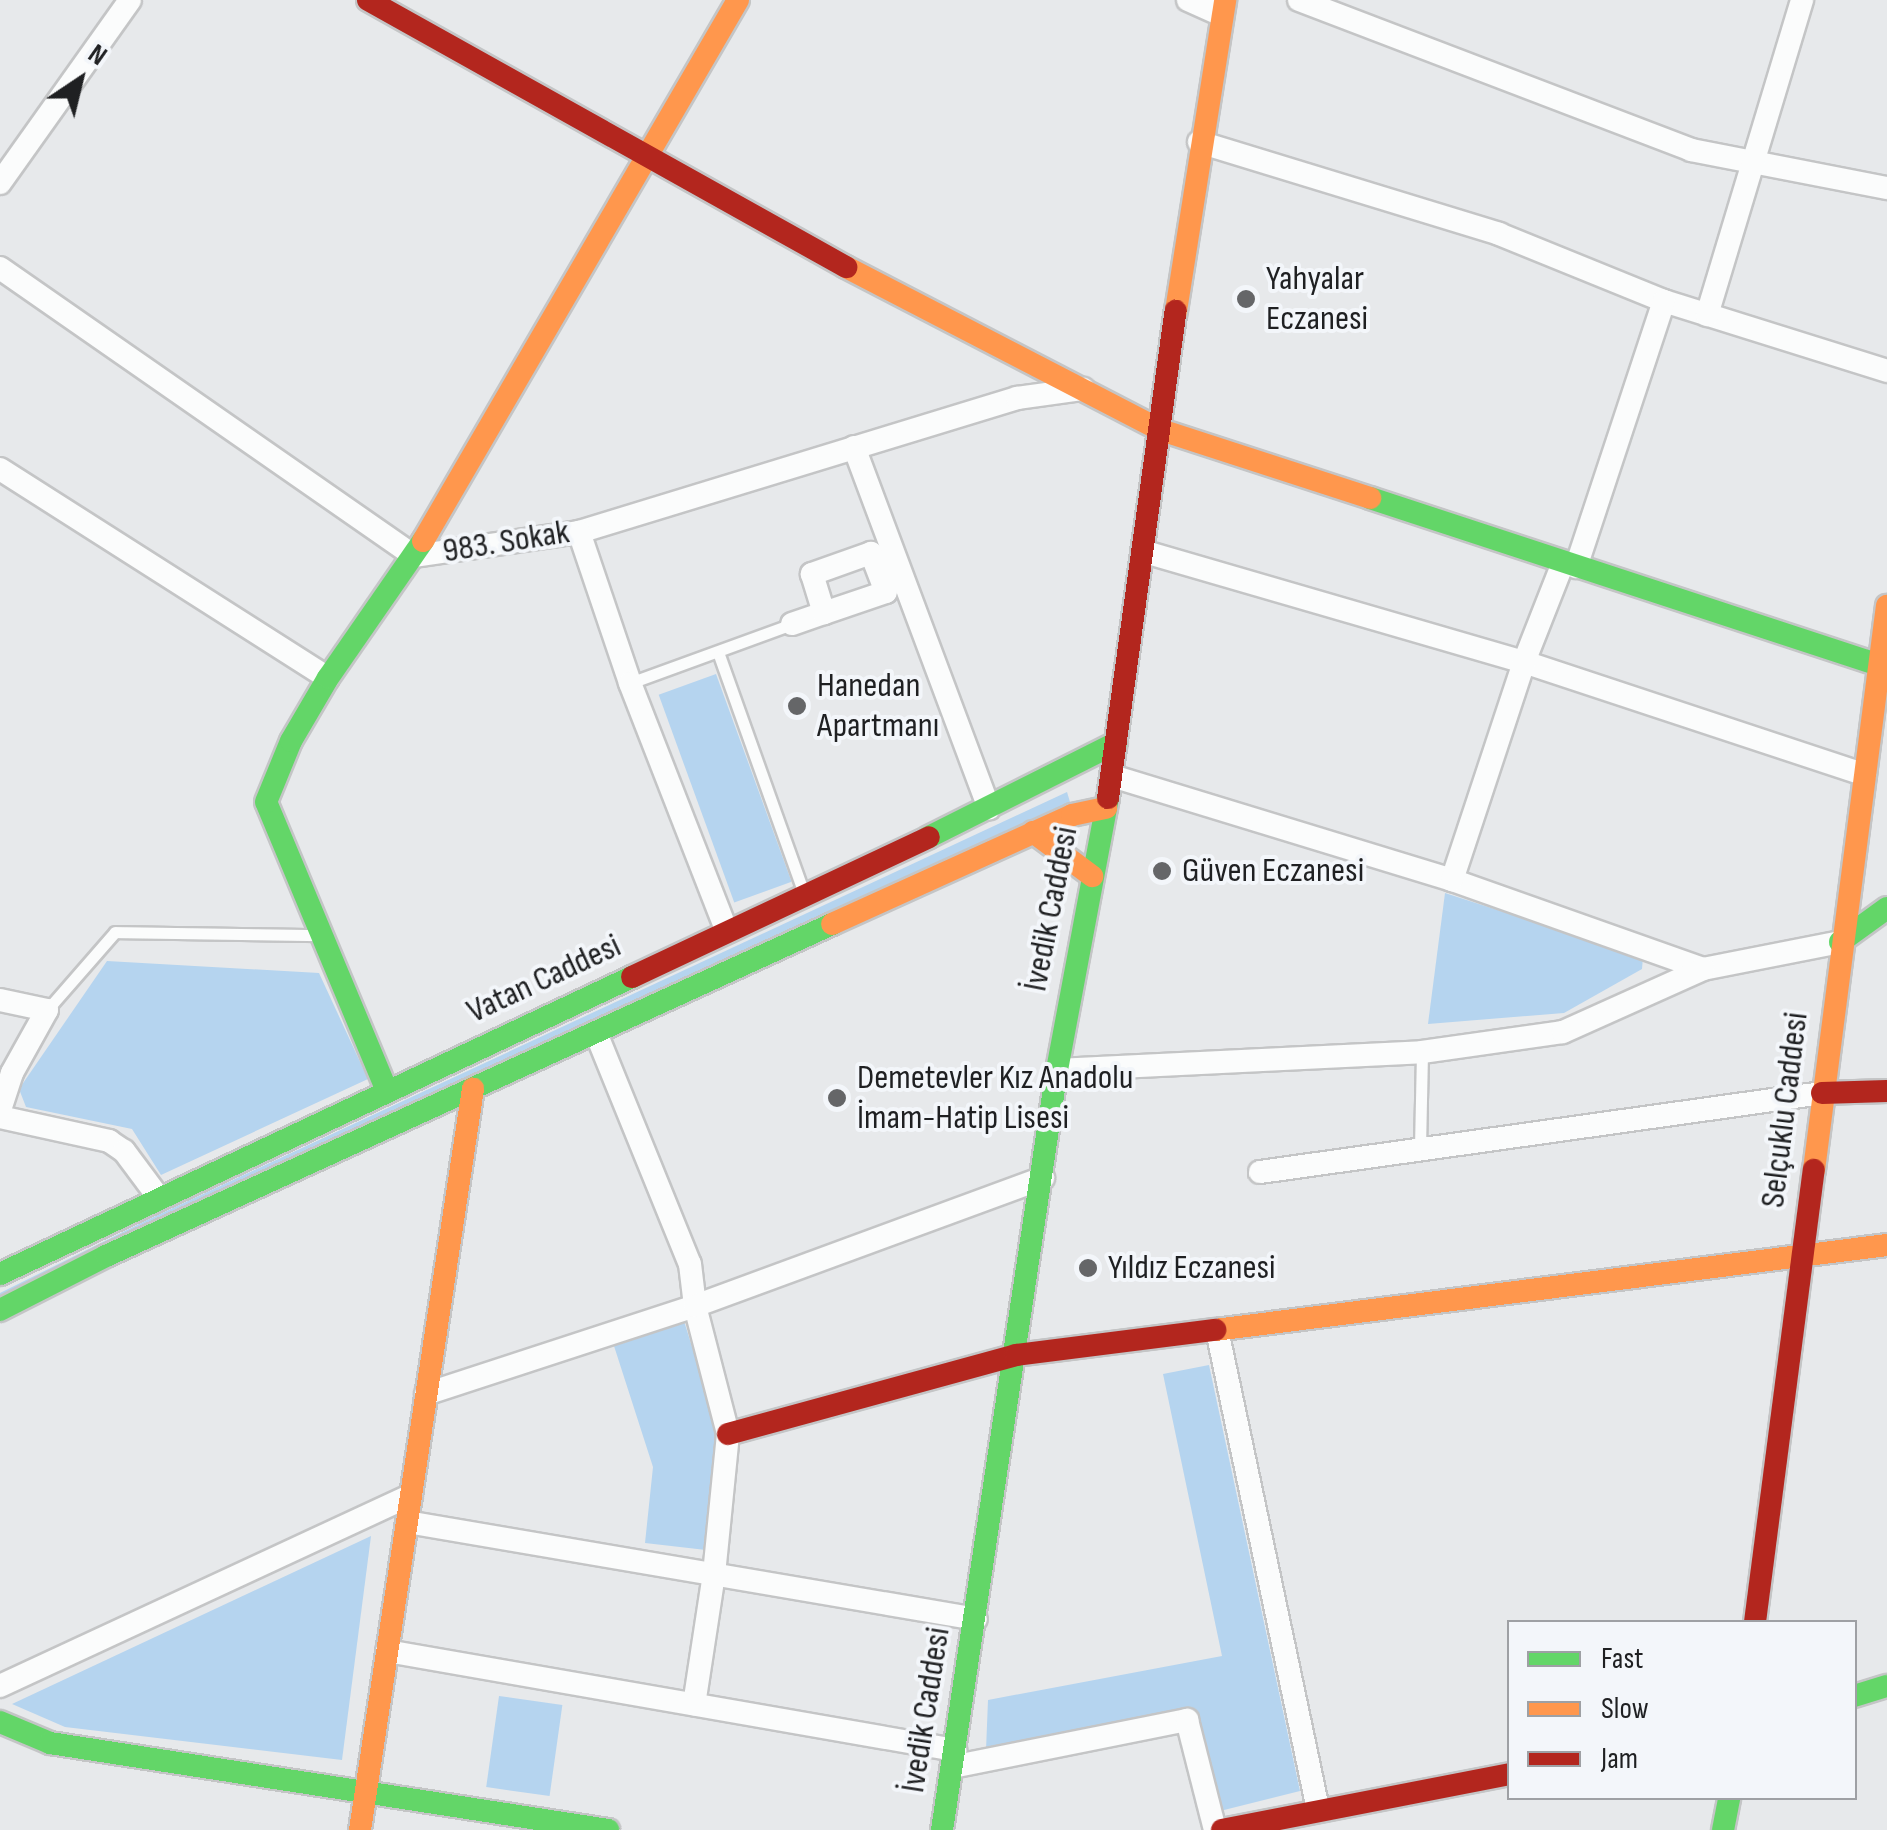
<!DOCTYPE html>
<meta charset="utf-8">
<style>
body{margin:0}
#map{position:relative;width:1887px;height:1830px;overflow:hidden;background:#e7e9eb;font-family:"Sofia Sans Condensed",sans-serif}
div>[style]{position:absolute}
.green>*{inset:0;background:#b5d4ef;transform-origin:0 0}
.roads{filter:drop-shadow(2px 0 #c4c5c6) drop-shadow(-2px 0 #c4c5c6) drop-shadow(0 2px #c4c5c6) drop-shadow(0 -2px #c4c5c6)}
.lane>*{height:11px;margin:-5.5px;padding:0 5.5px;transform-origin:5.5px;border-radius:5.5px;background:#fbfcfc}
.street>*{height:22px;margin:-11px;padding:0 11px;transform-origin:11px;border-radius:11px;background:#fbfcfc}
.fast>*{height:22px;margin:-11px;padding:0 11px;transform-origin:11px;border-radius:11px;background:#63d668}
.slow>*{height:22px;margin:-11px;padding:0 11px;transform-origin:11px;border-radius:11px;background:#ff974d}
.jam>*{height:22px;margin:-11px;padding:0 11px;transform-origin:11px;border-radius:11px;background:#b3261e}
.dots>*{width:28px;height:28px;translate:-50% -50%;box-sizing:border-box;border:5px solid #f3f6fa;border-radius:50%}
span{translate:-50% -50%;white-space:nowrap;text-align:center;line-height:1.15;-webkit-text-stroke:8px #f3f6fa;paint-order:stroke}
.poi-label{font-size:35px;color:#1f2022}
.left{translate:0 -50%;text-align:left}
.street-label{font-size:35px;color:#1f2022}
.legend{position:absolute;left:1507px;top:1620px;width:350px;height:180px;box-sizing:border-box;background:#f3f6fa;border:2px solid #9ea0a4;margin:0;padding:12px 18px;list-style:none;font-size:30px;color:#1f2022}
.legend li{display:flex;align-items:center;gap:20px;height:50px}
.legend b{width:50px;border:2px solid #9ea0a4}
.north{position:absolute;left:30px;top:30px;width:100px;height:100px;-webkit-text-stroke:8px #f3f6fa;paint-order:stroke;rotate:35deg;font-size:28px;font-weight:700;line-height:40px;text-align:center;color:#1f2022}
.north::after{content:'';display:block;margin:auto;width:35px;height:45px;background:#1f2022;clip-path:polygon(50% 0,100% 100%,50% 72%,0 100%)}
</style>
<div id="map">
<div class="green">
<i style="left:716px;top:674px;width:221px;height:61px;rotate:70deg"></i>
<i style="clip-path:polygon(1067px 792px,1070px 802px,0 1299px,0 1293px,147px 1220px)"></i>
<i style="clip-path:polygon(1445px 893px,1643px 957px,1642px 969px,1564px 1013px,1428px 1024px)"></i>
<i style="clip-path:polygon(107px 961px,319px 973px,368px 1079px,161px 1175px,132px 1129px,26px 1107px,19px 1089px)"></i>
<i style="clip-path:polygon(684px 1321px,715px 1421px,719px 1453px,706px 1550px,645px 1543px,653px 1467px,614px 1346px)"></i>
<i style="clip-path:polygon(1209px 1365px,1300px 1791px,1220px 1811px,1189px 1710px,986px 1750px,988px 1700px,1222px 1656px,1163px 1374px)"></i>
<i style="clip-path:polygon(371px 1536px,342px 1760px,65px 1727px,12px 1704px)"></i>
<i style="left:499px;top:1696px;width:64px;height:92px;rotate:8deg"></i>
</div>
<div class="roads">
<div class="lane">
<i style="left:718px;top:652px;width:256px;rotate:70.4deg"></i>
<i style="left:630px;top:683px;width:172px;rotate:-20deg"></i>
<i style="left:47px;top:1010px;width:103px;rotate:-48.9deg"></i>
<i style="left:115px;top:932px;width:202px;rotate:0.9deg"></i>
<i style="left:1420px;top:1148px;width:96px;rotate:-88.8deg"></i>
</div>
<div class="street">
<i style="left:1188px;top:0;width:36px;rotate:24deg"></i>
<i style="left:1299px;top:0;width:420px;rotate:20.9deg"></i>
<i style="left:1691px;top:150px;width:200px;rotate:11deg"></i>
<i style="left:1199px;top:142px;width:314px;rotate:17deg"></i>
<i style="left:1499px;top:234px;width:178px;rotate:22.1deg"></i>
<i style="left:1664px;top:301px;width:234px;rotate:17.4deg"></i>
<i style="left:0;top:183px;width:224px;rotate:-54.6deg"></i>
<i style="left:0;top:268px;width:504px;rotate:34.82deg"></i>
<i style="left:414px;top:556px;width:167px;rotate:-8.3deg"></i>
<i style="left:579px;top:532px;width:458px;rotate:-17deg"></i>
<i style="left:1017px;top:398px;width:67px;rotate:-7.8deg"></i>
<i style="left:1707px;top:315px;width:329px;rotate:-73.2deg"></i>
<i style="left:854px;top:447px;width:386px;rotate:69.5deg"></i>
<i style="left:0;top:469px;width:389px;rotate:32.5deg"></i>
<i style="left:579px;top:532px;width:159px;rotate:71.3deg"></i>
<i style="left:630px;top:683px;width:267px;rotate:68.7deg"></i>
<i style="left:1145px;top:552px;width:395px;rotate:16.2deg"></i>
<i style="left:1524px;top:662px;width:359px;rotate:18.3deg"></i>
<i style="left:1576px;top:567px;width:280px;rotate:-71.7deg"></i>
<i style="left:792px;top:624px;width:34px;rotate:-19deg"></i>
<i style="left:824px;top:613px;width:65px;rotate:-18.7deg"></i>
<i style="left:886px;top:592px;width:42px;rotate:-111deg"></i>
<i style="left:871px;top:553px;width:63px;rotate:160.4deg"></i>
<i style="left:812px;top:574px;width:41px;rotate:72.9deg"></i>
<i style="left:1112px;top:776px;width:356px;rotate:17deg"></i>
<i style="left:1452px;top:880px;width:266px;rotate:19.5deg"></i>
<i style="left:1703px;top:969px;width:140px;rotate:-11.1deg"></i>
<i style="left:1452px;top:880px;width:230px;rotate:-71.7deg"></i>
<i style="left:1524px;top:662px;width:106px;rotate:-68.5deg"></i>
<i style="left:0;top:1000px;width:48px;rotate:12deg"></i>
<i style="left:47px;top:1010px;width:72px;rotate:119.1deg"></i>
<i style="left:12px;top:1073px;width:39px;rotate:108deg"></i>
<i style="left:596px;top:1033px;width:249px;rotate:67.9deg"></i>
<i style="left:690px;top:1264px;width:42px;rotate:83.2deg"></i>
<i style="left:695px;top:1306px;width:132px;rotate:75.5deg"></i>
<i style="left:728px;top:1434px;width:141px;rotate:95.7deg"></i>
<i style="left:714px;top:1574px;width:132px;rotate:98.7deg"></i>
<i style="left:1057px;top:1070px;width:365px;rotate:-2.8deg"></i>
<i style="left:1422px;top:1052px;width:142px;rotate:-8.1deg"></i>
<i style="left:1563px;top:1032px;width:154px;rotate:-24.2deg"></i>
<i style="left:0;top:1117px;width:112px;rotate:12.4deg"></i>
<i style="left:109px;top:1141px;width:18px;rotate:34deg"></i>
<i style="left:124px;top:1151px;width:59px;rotate:53.3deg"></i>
<i style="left:1260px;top:1172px;width:568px;rotate:-8deg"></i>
<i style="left:1217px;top:1330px;width:491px;rotate:78.1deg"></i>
<i style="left:426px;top:1394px;width:283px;rotate:-18.1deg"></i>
<i style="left:695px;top:1306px;width:371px;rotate:-20.2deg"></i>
<i style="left:407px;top:1522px;width:577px;rotate:9.67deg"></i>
<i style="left:387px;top:1651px;width:577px;rotate:9.89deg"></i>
<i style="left:0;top:1686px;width:453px;rotate:-24.9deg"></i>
<i style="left:952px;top:1767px;width:240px;rotate:-11.3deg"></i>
<i style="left:1187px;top:1720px;width:114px;rotate:75.7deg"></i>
</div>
<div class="fast">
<i style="left:1370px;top:498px;width:536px;rotate:18.16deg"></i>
<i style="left:929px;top:837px;width:209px;rotate:-26.7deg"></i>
<i style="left:1840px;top:942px;width:58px;rotate:-35.9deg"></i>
<i style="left:387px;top:1091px;width:313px;rotate:-112.7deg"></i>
<i style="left:266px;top:802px;width:66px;rotate:-67.7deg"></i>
<i style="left:291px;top:741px;width:73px;rotate:-59.6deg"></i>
<i style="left:328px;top:678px;width:167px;rotate:-55.3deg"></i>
<i style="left:0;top:1274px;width:698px;rotate:-25.17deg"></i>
<i style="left:0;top:1310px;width:119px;rotate:-27deg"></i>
<i style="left:106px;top:1256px;width:798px;rotate:-24.57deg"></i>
<i style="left:1854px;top:1696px;width:34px;rotate:-17deg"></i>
<i style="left:0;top:1722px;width:54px;rotate:22.8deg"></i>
<i style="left:50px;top:1743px;width:565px;rotate:8.86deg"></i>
<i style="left:942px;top:1830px;width:769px;rotate:-81.4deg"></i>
<i style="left:1057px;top:1070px;width:277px;rotate:-79.4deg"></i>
<i style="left:1723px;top:1830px;width:33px;rotate:-79deg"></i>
</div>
<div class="slow">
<i style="left:846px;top:267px;width:355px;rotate:27.4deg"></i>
<i style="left:1161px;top:430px;width:220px;rotate:18deg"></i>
<i style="left:1176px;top:311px;width:315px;rotate:-81deg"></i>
<i style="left:423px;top:541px;width:626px;rotate:-59.79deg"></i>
<i style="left:1033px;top:832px;width:74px;rotate:36.7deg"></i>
<i style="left:832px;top:924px;width:264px;rotate:-24.4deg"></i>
<i style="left:1072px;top:815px;width:35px;rotate:-12deg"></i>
<i style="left:1814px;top:1170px;width:569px;rotate:-82.63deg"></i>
<i style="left:1215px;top:1330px;width:677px;rotate:-7.21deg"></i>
<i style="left:360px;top:1830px;width:750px;rotate:-81.33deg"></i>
</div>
<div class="jam">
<i style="left:368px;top:0;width:548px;rotate:29.19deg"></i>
<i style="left:1108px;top:798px;width:492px;rotate:-82.1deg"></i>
<i style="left:632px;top:977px;width:328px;rotate:-25.2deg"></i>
<i style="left:1822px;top:1093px;width:65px;rotate:-1.8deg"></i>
<i style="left:728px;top:1434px;width:299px;rotate:-15.3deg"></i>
<i style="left:1016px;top:1355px;width:201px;rotate:-7.2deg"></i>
<i style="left:1755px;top:1622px;width:456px;rotate:-82.6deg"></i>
<i style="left:1222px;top:1830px;width:293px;rotate:-11deg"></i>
</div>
</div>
<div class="dots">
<i style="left:1246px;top:299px;background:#656668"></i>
<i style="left:797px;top:706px;background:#656668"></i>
<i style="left:1162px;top:871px;background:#656668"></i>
<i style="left:837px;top:1098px;background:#656668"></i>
<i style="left:1088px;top:1268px;background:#656668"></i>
</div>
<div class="poi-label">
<span class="left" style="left:1266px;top:299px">Yahyalar<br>Eczanesi</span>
<span class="left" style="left:817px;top:706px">Hanedan<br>Apartmanı</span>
<span class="left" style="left:1182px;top:871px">Güven Eczanesi</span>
<span class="left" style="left:857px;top:1098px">Demetevler Kız Anadolu<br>İmam-Hatip Lisesi</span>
<span class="left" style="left:1108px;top:1268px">Yıldız Eczanesi</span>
</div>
<div class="street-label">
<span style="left:506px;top:542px;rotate:-9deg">983. Sokak</span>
<span style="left:1051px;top:909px;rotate:-79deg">İvedik Caddesi</span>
<span style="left:544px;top:979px;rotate:-25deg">Vatan Caddesi</span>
<span style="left:1785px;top:1110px;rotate:-83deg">Selçuklu Caddesi</span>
<span style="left:926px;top:1710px;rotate:-81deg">İvedik Caddesi</span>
</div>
<ul class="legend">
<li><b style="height:12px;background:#63d668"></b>Fast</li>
<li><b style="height:12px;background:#ff974d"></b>Slow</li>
<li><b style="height:12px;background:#b3261e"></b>Jam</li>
</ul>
<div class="north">N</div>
</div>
